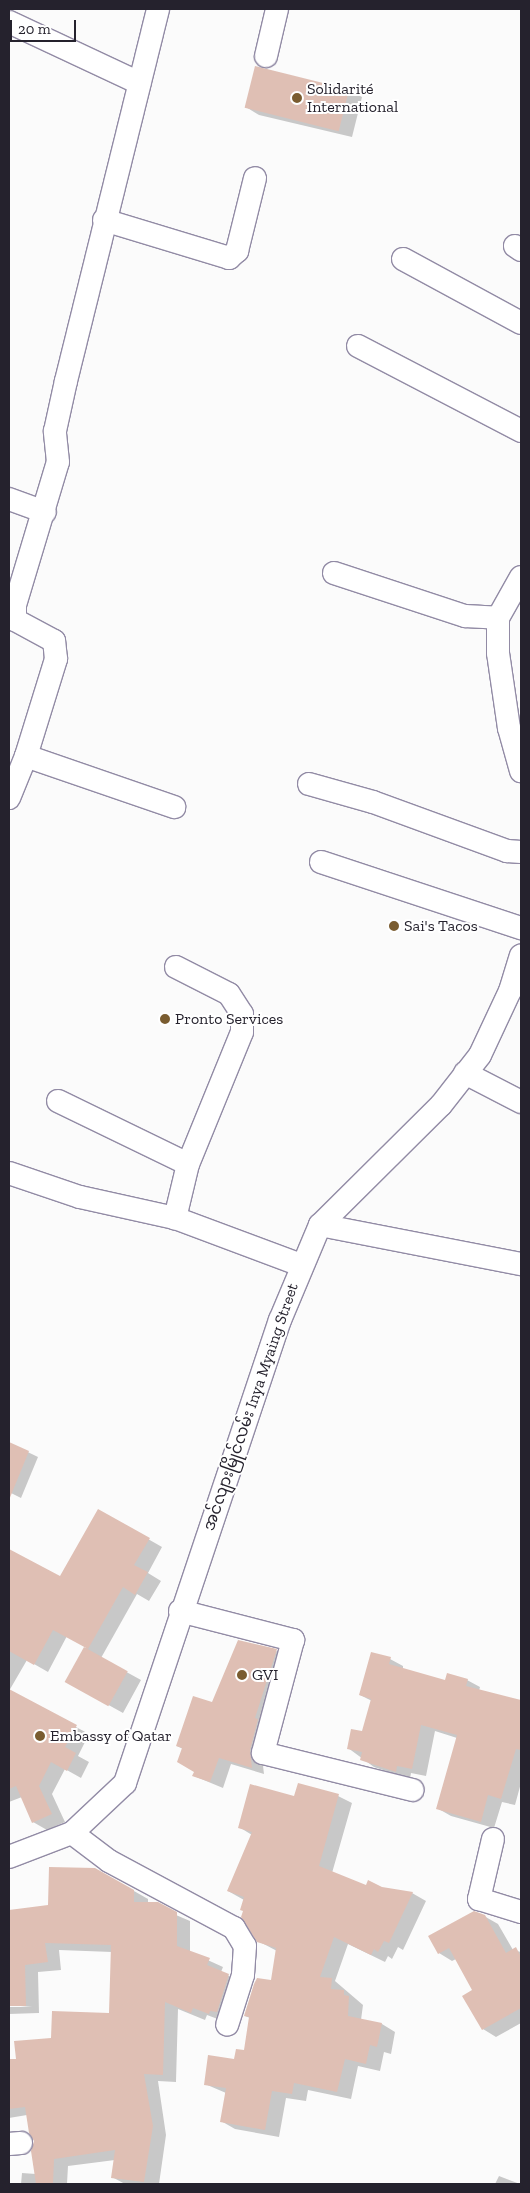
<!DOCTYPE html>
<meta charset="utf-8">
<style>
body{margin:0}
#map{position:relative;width:530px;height:2193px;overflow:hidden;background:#fbfbfb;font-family:"Zilla Slab","Noto Sans Myanmar",serif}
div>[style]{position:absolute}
.shadow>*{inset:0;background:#0003}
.building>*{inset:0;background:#dfbfb4;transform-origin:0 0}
.roads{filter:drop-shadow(1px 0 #928ba5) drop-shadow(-1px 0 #928ba5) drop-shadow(0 1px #928ba5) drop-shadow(0 -1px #928ba5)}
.minor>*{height:22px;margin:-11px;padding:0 11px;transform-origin:11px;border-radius:11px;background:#fff}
.dots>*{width:14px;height:14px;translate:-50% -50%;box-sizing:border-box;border:2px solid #fff;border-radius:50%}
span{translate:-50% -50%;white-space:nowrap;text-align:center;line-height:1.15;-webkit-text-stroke:4px #fff;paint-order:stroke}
.poi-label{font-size:16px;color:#25222d}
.left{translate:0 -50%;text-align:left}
.street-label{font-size:16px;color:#25222d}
.frame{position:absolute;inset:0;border:10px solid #25222d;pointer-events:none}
.scale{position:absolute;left:10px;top:20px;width:66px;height:22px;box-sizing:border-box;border:2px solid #25222d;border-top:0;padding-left:6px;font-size:15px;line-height:18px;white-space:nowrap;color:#25222d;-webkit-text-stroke:4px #fff;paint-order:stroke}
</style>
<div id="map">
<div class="shadow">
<i style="clip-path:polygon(348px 90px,362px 97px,352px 137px,259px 115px,246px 107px)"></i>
<i style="clip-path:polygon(9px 1443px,38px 1457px,21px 1498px,9px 1492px)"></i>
<i style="clip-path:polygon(99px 1511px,162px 1547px,148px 1573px,161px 1581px,149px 1601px,137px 1594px,101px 1658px,141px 1680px,123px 1713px,67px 1682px,86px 1647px,67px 1636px,48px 1672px,27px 1660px,9px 1691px,9px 1551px,61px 1578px)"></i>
<i style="clip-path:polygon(276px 1651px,289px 1658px,262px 1757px,264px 1774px,231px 1764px,223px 1788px,194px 1776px,195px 1771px,183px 1749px,177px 1746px,213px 1704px)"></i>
<i style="clip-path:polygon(390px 1659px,403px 1666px,403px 1669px,446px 1682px,467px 1680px,480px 1687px,479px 1691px,521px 1701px,521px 1783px,515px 1805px,502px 1802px,494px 1828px,451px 1816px,437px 1808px,457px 1738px,435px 1731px,426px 1776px,411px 1773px,410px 1779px,374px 1767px,348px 1748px,363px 1732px,372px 1701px,360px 1695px)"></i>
<i style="clip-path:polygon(9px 1691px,89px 1734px,78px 1756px,89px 1762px,81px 1778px,65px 1769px,52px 1794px,65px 1822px,47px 1830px,33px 1822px,22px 1797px,9px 1802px)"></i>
<i style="clip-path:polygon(338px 1796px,352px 1803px,332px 1873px,366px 1887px,412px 1893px,426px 1901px,403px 1950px,398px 1947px,392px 1959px,388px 1956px,385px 1962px,348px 1944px,335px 1981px,363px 2005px,361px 2020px,382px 2024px,395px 2032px,391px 2054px,384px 2052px,380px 2071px,358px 2066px,351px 2099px,308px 2090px,306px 2101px,286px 2098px,279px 2137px,235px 2129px,221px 2121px,226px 2093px,205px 2084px,245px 2052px,250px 2018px,245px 2016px,272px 1982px,277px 1951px,258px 1941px,244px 1900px,228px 1891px,252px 1835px,239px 1827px,295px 1798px)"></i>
<i style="clip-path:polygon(134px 1891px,148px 1899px,148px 1903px,190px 1921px,190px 1952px,223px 1967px,221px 1972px,243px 1983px,223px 2021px,207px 2015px,205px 2020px,178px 2009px,176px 2082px,158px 2081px,166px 2135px,159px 2184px,125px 2184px,112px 2177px,115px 2160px,68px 2166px,67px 2184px,21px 2184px,22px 2173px,36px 2174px,35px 2141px,27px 2115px,9px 2118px,9px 2061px,17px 2060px,52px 2040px,111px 2014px,112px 1952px,59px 1950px,61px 1970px,38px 1972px,39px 2013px,9px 2014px,9px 2007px,32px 2007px,9px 2005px,9px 1923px,49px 1906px)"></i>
<i style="clip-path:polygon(484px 1916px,498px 1924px,513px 1950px,521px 1952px,521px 2023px,496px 2037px,483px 2029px,474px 1991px,456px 1959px,452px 1961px,439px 1953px)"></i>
<i style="clip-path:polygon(499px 2176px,520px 2184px,495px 2184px)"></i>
</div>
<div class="building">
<i style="left:255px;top:66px;width:97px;height:43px;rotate:14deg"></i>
<i style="clip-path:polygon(9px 1442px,29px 1451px,9px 1500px)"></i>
<i style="clip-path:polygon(98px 1509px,150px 1538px,134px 1565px,148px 1572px,135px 1595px,123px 1587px,88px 1649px,53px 1630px,34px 1665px,9px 1651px,9px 1549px,60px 1576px)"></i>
<i style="clip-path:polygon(238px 1640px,277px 1649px,255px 1718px,258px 1719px,250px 1750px,252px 1768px,219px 1758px,210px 1782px,192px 1776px,194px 1772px,177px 1762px,182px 1748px,176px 1746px,193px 1696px,212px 1702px)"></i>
<i style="left:84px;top:1647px;width:50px;height:40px;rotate:29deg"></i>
<i style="clip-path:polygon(371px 1652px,391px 1657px,389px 1664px,445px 1680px,447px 1673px,468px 1679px,466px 1686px,521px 1700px,521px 1750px,516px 1749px,501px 1799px,488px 1795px,481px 1822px,436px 1809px,457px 1735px,421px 1725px,412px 1769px,397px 1766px,396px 1772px,360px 1760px,362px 1752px,347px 1749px,351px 1729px,362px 1731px,371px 1699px,359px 1695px)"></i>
<i style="clip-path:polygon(9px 1689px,77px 1725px,65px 1747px,76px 1753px,67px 1771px,51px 1762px,39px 1786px,52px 1814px,32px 1823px,16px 1786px,9px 1789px)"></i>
<i style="clip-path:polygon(298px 1783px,339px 1794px,319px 1866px,366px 1885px,368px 1880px,382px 1887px,413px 1892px,389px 1943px,384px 1941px,378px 1952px,374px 1949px,371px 1955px,334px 1937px,320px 1977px,332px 1978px,331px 1989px,344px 1990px,344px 1995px,349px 1996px,348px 2016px,382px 2023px,377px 2047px,370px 2045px,366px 2064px,345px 2059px,337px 2092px,294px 2083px,292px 2094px,272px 2091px,265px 2130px,220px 2122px,226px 2088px,204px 2085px,208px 2055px,234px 2059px,236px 2049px,244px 2050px,249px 2017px,244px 2016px,254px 1984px,257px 1978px,271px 1980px,276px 1948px,257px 1942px,241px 1917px,243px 1911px,240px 1910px,244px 1897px,227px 1891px,252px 1832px,238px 1828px,250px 1784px,294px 1796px)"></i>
<i style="clip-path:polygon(49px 1867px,95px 1868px,134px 1890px,134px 1902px,158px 1902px,177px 1912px,177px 1946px,210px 1958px,207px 1965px,229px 1974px,217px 2012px,210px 2011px,209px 2014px,193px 2008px,191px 2013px,165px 2002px,163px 2075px,144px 2074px,153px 2126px,144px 2182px,111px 2178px,115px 2150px,54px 2159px,53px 2184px,36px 2184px,31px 2151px,34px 2141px,29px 2133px,25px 2107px,9px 2109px,9px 2059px,16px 2059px,14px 2041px,51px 2038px,52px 2011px,109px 2013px,111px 1945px,45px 1943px,48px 1962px,25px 1965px,26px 2006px,9px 2006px,9px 1910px,48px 1905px)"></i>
<i style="clip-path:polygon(474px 1911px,485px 1915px,506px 1953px,516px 1947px,521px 1957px,521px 2008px,482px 2030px,462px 1996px,472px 1990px,449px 1948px,438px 1954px,428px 1936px)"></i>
</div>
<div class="roads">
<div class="minor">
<i style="left:9px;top:22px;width:144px;rotate:25.1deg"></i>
<i style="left:266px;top:56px;width:48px;rotate:-76.8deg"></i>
<i style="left:104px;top:220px;width:131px;rotate:16.9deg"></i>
<i style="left:229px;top:258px;width:11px;rotate:-41deg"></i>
<i style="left:237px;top:251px;width:75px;rotate:-76.1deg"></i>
<i style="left:515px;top:246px;width:7px;rotate:34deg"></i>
<i style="left:403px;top:259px;width:134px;rotate:28.5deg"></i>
<i style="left:358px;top:346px;width:184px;rotate:27.5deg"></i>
<i style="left:9px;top:499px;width:38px;rotate:20deg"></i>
<i style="left:334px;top:573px;width:138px;rotate:18.2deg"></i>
<i style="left:465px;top:616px;width:33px;rotate:3deg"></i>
<i style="left:521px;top:577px;width:47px;rotate:119.3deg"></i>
<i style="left:498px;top:618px;width:35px;rotate:90deg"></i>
<i style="left:498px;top:653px;width:76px;rotate:81.7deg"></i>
<i style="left:509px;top:728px;width:45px;rotate:74.4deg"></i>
<i style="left:26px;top:756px;width:157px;rotate:19deg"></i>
<i style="left:309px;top:784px;width:66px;rotate:15.7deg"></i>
<i style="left:373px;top:802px;width:143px;rotate:20.1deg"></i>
<i style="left:507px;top:851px;width:14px;rotate:4deg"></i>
<i style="left:9px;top:798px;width:45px;rotate:-68deg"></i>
<i style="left:26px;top:756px;width:102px;rotate:-72.8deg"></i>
<i style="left:56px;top:659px;width:18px;rotate:-96deg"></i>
<i style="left:54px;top:641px;width:44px;rotate:-151.7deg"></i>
<i style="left:15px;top:620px;width:15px;rotate:-90deg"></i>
<i style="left:15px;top:605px;width:149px;rotate:-73.3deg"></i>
<i style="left:58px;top:462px;width:31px;rotate:-96deg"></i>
<i style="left:55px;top:431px;width:51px;rotate:-77.6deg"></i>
<i style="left:66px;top:381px;width:383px;rotate:-76.1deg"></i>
<i style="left:321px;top:862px;width:211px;rotate:18.3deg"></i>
<i style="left:176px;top:967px;width:59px;rotate:27deg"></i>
<i style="left:229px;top:994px;width:24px;rotate:57deg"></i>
<i style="left:242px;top:1014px;width:18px;rotate:90deg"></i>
<i style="left:242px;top:1032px;width:143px;rotate:112.2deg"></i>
<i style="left:188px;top:1164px;width:56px;rotate:103.5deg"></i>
<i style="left:175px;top:1218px;width:134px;rotate:20.5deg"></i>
<i style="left:465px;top:1073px;width:63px;rotate:27.4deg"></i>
<i style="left:58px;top:1101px;width:144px;rotate:25.9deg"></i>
<i style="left:9px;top:1173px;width:75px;rotate:18.7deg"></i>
<i style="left:80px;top:1197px;width:97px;rotate:12.5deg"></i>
<i style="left:320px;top:1225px;width:205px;rotate:11deg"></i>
<i style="left:180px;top:1611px;width:117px;rotate:14.4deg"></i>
<i style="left:293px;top:1640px;width:117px;rotate:104.9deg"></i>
<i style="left:263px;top:1753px;width:154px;rotate:13.9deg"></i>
<i style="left:72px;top:1833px;width:46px;rotate:37.1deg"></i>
<i style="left:109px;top:1861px;width:142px;rotate:28.2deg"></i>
<i style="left:234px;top:1928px;width:21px;rotate:59deg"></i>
<i style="left:245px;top:1946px;width:29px;rotate:94deg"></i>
<i style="left:243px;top:1975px;width:52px;rotate:107.7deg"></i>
<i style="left:493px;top:1839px;width:62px;rotate:103.1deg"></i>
<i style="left:479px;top:1899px;width:44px;rotate:17.2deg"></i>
<i style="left:9px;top:1857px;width:67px;rotate:-20.9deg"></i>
<i style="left:72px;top:1833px;width:73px;rotate:-43.3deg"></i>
<i style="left:125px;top:1783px;width:488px;rotate:-71.5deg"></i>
<i style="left:280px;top:1320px;width:103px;rotate:-67.2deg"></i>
<i style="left:320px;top:1225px;width:170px;rotate:-44.8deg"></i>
<i style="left:441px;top:1105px;width:63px;rotate:-52deg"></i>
<i style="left:480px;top:1055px;width:71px;rotate:-64.9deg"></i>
<i style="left:510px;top:991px;width:37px;rotate:-73deg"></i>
<i style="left:9px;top:2144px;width:12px;rotate:-5deg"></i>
</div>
</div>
<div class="dots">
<i style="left:297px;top:98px;background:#7a5c30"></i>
<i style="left:394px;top:926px;background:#7a5c30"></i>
<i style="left:165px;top:1019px;background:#7a5c30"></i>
<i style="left:242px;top:1675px;background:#7a5c30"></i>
<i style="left:40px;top:1736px;background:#7a5c30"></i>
</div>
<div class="poi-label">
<span class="left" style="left:307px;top:98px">Solidarité<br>International</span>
<span class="left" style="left:404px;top:926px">Sai's Tacos</span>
<span class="left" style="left:175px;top:1019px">Pronto Services</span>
<span class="left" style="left:252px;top:1675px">GVI</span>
<span class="left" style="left:50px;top:1736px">Embassy of Qatar</span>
</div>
<div class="street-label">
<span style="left:251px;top:1407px;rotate:-71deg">အင်လျားမြိုင်လမ်း Inya Myaing Street</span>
</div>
<div class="frame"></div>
<div class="scale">20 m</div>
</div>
